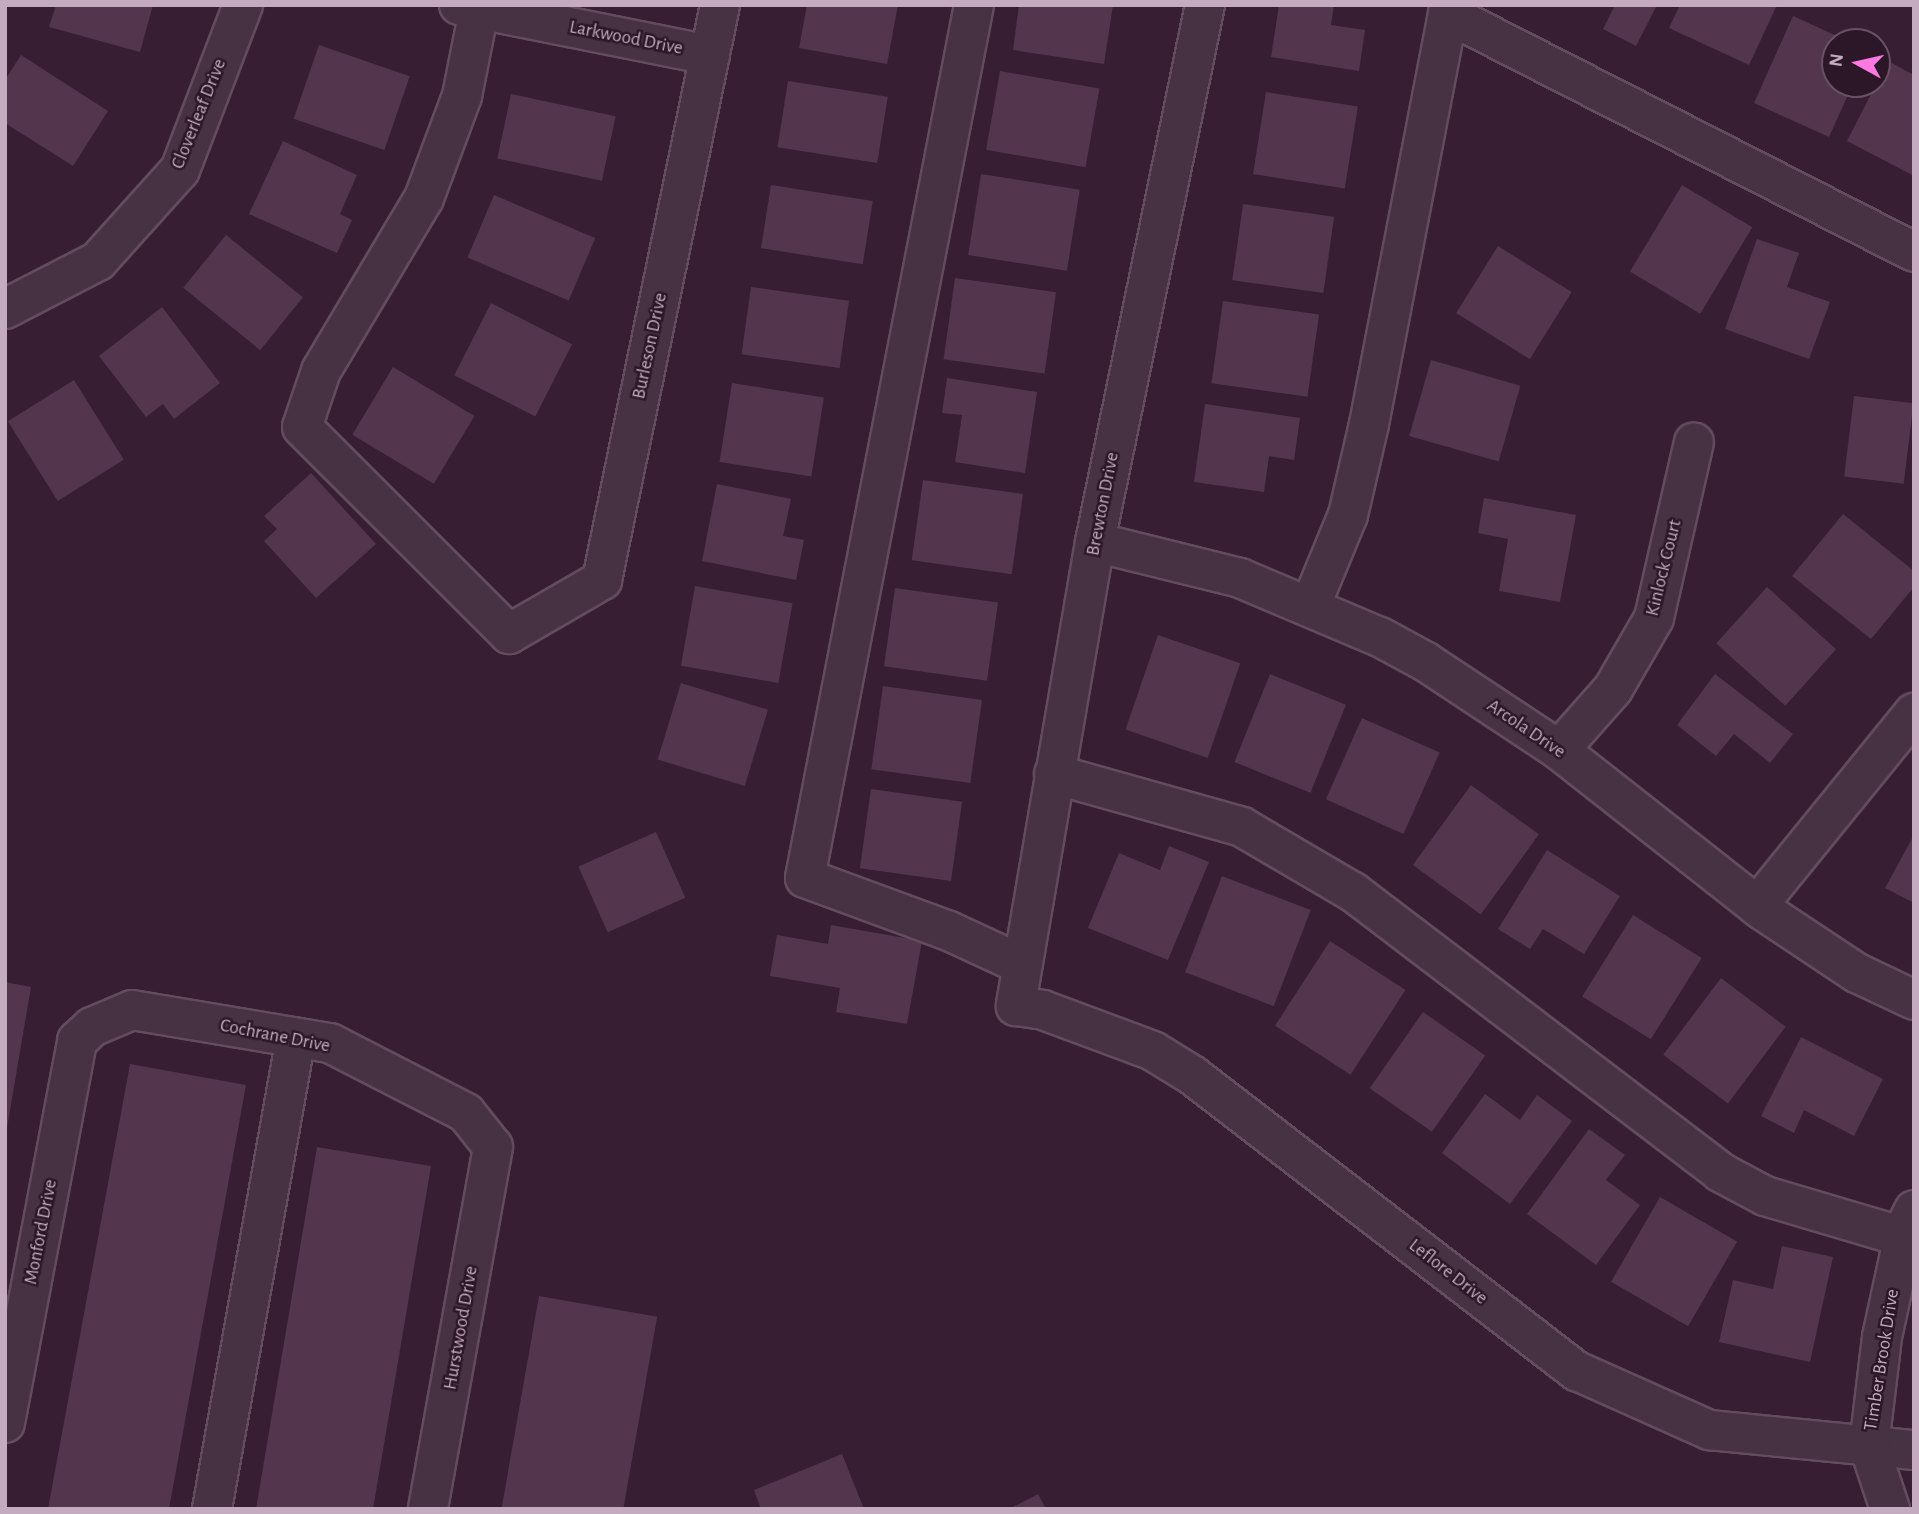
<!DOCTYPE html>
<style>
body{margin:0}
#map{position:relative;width:1919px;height:1514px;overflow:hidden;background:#371e33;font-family:"Alegreya Sans",sans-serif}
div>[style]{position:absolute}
.building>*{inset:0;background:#53354e;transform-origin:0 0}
.roads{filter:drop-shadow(2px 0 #634c5e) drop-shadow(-2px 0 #634c5e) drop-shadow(0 2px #634c5e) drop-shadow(0 -2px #634c5e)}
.minor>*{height:38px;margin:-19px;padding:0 19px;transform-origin:19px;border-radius:19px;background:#473243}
span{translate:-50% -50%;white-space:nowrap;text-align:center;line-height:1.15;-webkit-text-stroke:5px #2b1728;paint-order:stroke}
.street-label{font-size:19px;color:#c5abbf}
.frame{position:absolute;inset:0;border:7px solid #c5abbf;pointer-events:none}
.north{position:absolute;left:1821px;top:28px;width:70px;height:70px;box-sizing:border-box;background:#2b1728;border:2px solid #695264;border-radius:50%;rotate:278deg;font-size:19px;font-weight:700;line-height:28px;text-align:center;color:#c5abbf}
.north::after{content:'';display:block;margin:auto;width:24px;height:32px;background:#fd78e1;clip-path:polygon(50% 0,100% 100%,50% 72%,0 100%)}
</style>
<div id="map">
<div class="building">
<i style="clip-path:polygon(56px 5px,153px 5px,140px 52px,49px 27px)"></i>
<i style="clip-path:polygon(807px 5px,898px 5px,887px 64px,799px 48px)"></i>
<i style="clip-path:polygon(1019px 5px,1113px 5px,1104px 64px,1013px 50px)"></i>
<i style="clip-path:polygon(1279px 5px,1334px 5px,1331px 25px,1365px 30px,1359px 71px,1271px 57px)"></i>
<i style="clip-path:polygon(1615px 5px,1657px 5px,1636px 46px,1603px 29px)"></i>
<i style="clip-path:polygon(1680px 5px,1777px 5px,1749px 65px,1669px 28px)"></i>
<i style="clip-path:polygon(1793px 16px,1850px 42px,1835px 42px,1835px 84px,1853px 84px,1829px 137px,1754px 103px)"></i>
<i style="left:319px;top:45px;width:96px;height:78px;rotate:19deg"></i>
<i style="clip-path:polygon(21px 55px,108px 111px,73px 166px,5px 123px,5px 80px)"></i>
<i style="clip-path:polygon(1888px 61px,1914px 75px,1914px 176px,1847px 141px)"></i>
<i style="left:1000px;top:71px;width:101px;height:80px;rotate:10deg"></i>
<i style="left:788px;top:81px;width:101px;height:67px;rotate:9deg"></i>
<i style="left:1266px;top:92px;width:93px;height:83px;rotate:9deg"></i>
<i style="left:511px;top:94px;width:107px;height:66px;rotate:12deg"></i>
<i style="clip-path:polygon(283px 141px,357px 175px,340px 214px,352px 220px,337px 253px,249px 214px)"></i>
<i style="left:981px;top:174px;width:100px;height:82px;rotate:9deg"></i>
<i style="left:771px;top:185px;width:103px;height:64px;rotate:9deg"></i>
<i style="left:1682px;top:185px;width:82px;height:101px;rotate:31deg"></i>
<i style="left:494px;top:195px;width:110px;height:68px;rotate:23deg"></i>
<i style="left:1243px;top:204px;width:92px;height:77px;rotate:8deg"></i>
<i style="left:226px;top:235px;width:99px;height:68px;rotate:39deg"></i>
<i style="clip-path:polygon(1757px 239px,1799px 253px,1787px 287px,1830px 302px,1809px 359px,1725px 329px)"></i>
<i style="left:1498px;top:246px;width:87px;height:79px;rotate:32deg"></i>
<i style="left:955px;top:278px;width:102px;height:82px;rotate:8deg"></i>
<i style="left:751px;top:287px;width:99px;height:68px;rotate:8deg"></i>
<i style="left:1223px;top:301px;width:97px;height:83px;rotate:8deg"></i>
<i style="left:491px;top:303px;width:91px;height:81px;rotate:27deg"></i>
<i style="clip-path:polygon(162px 307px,220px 383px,174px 419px,163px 404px,146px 417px,99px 356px)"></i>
<i style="left:1431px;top:360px;width:93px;height:79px;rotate:16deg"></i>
<i style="left:393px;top:367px;width:95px;height:79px;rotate:31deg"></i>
<i style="clip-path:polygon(947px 378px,1037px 392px,1025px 473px,955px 462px,962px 415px,942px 413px)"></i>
<i style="left:74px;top:380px;width:94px;height:78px;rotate:58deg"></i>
<i style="left:732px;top:383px;width:93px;height:80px;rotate:9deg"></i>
<i style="left:1854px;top:396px;width:60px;height:81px;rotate:7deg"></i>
<i style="clip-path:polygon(1205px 404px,1300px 418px,1294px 460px,1269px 456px,1264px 492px,1194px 482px)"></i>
<i style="clip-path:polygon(311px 473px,376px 544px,316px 598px,264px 541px,277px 529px,264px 516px)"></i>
<i style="left:923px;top:480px;width:101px;height:81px;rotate:8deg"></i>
<i style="clip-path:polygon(717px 484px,791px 499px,783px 536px,804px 540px,796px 580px,702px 561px)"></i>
<i style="clip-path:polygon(1484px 498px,1576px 515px,1560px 602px,1499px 591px,1508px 539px,1478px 533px)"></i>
<i style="clip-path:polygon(1843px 514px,1914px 571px,1914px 587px,1871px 639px,1792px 576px)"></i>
<i style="left:695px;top:586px;width:99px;height:81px;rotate:10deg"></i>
<i style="left:1767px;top:587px;width:93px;height:76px;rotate:42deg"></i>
<i style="left:895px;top:588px;width:104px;height:79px;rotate:8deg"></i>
<i style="left:1158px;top:635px;width:87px;height:100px;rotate:19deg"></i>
<i style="left:1270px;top:674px;width:82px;height:95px;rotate:22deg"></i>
<i style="clip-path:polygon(1715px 674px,1793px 734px,1770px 763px,1734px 734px,1716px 756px,1677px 725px)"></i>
<i style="left:681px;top:683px;width:91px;height:80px;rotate:17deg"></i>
<i style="left:883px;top:686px;width:100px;height:84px;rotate:8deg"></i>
<i style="left:1362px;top:718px;width:85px;height:89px;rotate:24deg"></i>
<i style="left:1471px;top:785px;width:84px;height:99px;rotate:36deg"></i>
<i style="left:871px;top:789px;width:92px;height:80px;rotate:8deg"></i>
<i style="left:656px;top:832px;width:72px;height:85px;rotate:66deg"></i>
<i style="clip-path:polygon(1914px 835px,1914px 903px,1885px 888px)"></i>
<i style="clip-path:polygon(1169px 846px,1209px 862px,1168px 960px,1088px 928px,1119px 853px,1160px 870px)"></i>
<i style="clip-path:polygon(1547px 850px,1620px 896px,1584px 954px,1543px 929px,1530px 949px,1498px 929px)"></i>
<i style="left:1222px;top:876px;width:95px;height:103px;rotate:21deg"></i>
<i style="left:1633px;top:915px;width:81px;height:96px;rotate:32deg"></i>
<i style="clip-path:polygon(831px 925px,922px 941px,907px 1024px,836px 1012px,840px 988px,770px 976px,777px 935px,828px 944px)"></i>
<i style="left:1330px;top:941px;width:90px;height:101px;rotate:33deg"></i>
<i style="left:1721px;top:978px;width:81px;height:96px;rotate:37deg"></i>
<i style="clip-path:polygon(5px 982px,31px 987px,7px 1128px,5px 1128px)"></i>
<i style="left:1423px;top:1012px;width:76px;height:93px;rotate:35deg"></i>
<i style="clip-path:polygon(1801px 1037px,1883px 1079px,1854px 1136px,1804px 1110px,1794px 1133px,1761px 1116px)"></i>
<i style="clip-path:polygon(130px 1064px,246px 1085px,223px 1212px,169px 1509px,48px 1509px)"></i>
<i style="clip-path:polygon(1485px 1094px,1520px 1120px,1537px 1095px,1572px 1121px,1510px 1204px,1442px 1153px)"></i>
<i style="clip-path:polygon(1589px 1129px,1625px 1155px,1606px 1180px,1640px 1205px,1596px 1265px,1527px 1214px)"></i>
<i style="clip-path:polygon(317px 1147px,431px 1166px,399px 1356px,373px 1509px,256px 1509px)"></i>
<i style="left:1660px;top:1197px;width:89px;height:98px;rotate:30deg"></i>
<i style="clip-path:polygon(1782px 1246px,1833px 1257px,1810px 1362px,1719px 1342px,1733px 1280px,1773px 1289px)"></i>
<i style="left:539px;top:1296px;width:120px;height:216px;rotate:10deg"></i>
<i style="clip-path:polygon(842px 1454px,864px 1509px,761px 1509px,754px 1490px)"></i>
<i style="clip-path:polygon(1038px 1494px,1046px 1509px,1009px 1509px)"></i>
</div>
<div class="roads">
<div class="minor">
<i style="left:459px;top:5px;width:256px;rotate:11.3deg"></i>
<i style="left:480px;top:5px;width:93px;rotate:101.2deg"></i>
<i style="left:462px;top:96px;width:109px;rotate:110.4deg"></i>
<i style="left:424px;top:198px;width:201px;rotate:120.8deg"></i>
<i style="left:321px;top:371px;width:59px;rotate:108.7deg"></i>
<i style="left:302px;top:427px;width:293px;rotate:45deg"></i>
<i style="left:509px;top:634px;width:108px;rotate:-30.1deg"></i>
<i style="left:602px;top:580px;width:587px;rotate:-78.4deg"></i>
<i style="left:974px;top:5px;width:889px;rotate:100.96deg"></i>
<i style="left:805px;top:878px;width:153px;rotate:20.2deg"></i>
<i style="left:949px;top:931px;width:78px;rotate:24.9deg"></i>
<i style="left:1205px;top:5px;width:548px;rotate:101.58deg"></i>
<i style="left:1095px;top:542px;width:471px;rotate:99.7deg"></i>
<i style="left:1016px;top:1006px;width:27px;rotate:8deg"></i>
<i style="left:1043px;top:1010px;width:117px;rotate:20.4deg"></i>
<i style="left:1153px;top:1051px;width:46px;rotate:31.6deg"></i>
<i style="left:1192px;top:1075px;width:486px;rotate:37.6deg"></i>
<i style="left:1577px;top:1371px;width:145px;rotate:24.1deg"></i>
<i style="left:1709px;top:1430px;width:206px;rotate:5.6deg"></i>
<i style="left:1448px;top:14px;width:523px;rotate:27.05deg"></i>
<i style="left:5px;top:309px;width:105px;rotate:-27.3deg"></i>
<i style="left:98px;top:261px;width:122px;rotate:-48deg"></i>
<i style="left:180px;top:170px;width:177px;rotate:-69.1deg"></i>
<i style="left:1095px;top:542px;width:149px;rotate:13.9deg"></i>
<i style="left:1240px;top:578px;width:152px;rotate:22.9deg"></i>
<i style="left:1380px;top:637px;width:52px;rotate:28.5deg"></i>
<i style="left:1426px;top:662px;width:159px;rotate:33.5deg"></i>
<i style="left:1559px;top:750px;width:258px;rotate:38.2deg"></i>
<i style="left:1762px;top:910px;width:114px;rotate:33.6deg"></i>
<i style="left:1857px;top:973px;width:63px;rotate:25.3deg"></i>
<i style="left:1310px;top:607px;width:100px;rotate:-67.6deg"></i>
<i style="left:1348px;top:515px;width:93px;rotate:-77deg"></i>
<i style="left:1369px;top:424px;width:427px;rotate:-79.1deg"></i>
<i style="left:1559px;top:750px;width:81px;rotate:-48.5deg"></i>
<i style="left:1613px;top:689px;width:82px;rotate:-60deg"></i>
<i style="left:1654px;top:618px;width:180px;rotate:-77.2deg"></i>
<i style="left:1054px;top:774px;width:195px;rotate:15.7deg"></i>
<i style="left:1242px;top:827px;width:129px;rotate:30.4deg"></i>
<i style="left:1353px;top:892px;width:462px;rotate:37.3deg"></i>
<i style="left:1720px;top:1172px;width:51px;rotate:28.1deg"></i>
<i style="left:1765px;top:1196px;width:155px;rotate:16.5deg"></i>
<i style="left:1757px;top:906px;width:249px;rotate:-50.9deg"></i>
<i style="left:5px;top:1423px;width:389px;rotate:-79.3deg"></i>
<i style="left:77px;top:1041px;width:21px;rotate:-43deg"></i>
<i style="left:92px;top:1027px;width:43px;rotate:-23deg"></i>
<i style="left:132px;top:1010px;width:201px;rotate:9.5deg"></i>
<i style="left:330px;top:1043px;width:153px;rotate:27.2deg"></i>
<i style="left:466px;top:1113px;width:43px;rotate:51.5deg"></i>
<i style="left:493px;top:1147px;width:368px;rotate:100.2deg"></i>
<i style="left:212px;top:1509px;width:479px;rotate:-79.9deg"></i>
<i style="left:1890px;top:1509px;width:66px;rotate:-108.4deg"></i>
<i style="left:1869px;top:1446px;width:110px;rotate:-83.2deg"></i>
<i style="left:1882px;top:1337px;width:114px;rotate:-77.8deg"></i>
<i style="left:1906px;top:1226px;width:18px;rotate:-63deg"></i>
</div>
</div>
<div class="street-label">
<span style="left:626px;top:38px;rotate:11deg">Larkwood Drive</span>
<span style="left:199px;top:114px;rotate:-68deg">Cloverleaf Drive</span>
<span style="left:650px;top:346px;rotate:-78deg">Burleson Drive</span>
<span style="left:1103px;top:504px;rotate:-79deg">Brewton Drive</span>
<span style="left:1664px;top:568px;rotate:-76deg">Kinlock Court</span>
<span style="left:1526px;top:729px;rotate:34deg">Arcola Drive</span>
<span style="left:275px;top:1036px;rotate:11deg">Cochrane Drive</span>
<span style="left:41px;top:1232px;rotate:-79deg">Monford Drive</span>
<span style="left:1448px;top:1272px;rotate:38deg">Leflore Drive</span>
<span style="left:461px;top:1328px;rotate:-80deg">Hurstwood Drive</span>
<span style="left:1882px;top:1360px;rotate:-81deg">Timber Brook Drive</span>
</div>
<div class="frame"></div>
<div class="north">N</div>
</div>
